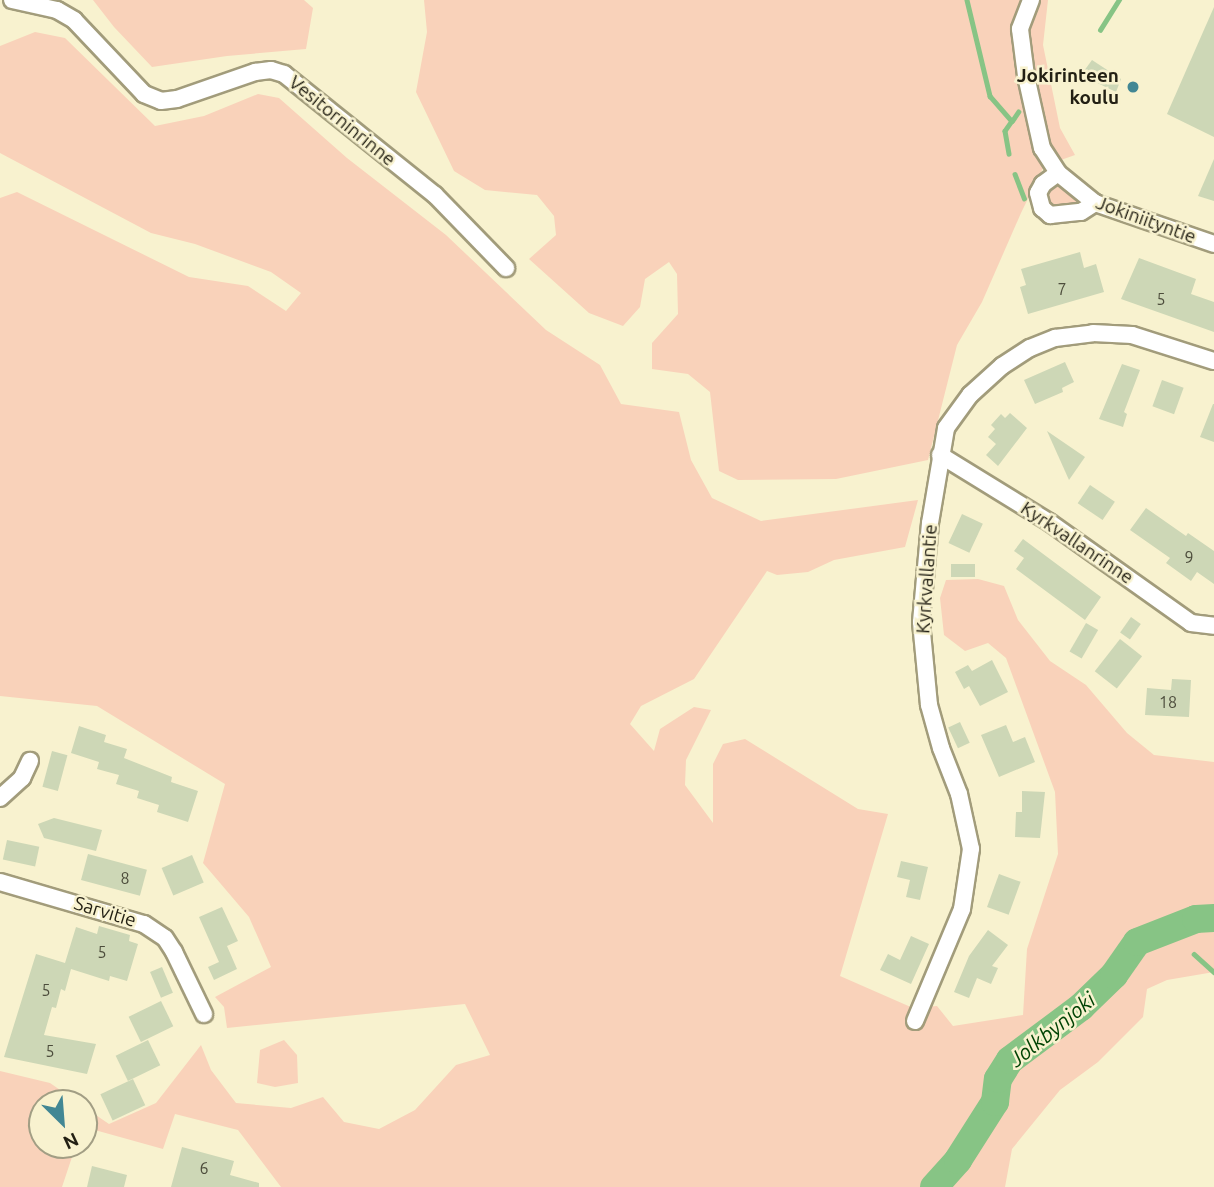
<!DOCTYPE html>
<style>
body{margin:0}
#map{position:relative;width:1214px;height:1187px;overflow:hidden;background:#f8f2cf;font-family:Ubuntu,sans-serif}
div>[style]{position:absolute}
.green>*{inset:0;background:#f9d2ba}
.stream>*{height:4.5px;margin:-2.25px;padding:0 2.25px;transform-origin:2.25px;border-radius:2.25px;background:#87c485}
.river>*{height:28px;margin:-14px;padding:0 14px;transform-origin:14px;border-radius:14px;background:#87c485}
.building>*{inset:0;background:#cdd7b6;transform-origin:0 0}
.roads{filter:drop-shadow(2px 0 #a29c7b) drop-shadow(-2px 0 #a29c7b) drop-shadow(0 2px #a29c7b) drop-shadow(0 -2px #a29c7b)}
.minor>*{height:16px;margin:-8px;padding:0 8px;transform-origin:8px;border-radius:8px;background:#fff}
.dots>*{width:19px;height:19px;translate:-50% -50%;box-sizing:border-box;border:4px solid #f8f2cf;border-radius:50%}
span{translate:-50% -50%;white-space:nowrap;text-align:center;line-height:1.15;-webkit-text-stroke:5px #f8f2cf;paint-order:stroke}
.number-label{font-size:16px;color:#4d4d3c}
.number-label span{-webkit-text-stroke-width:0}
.poi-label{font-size:19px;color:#221f13;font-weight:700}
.right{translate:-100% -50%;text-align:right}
.street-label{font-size:19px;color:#221f13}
.water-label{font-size:21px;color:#004304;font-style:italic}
.north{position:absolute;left:28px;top:1089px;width:70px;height:70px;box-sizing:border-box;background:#f8f2cf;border:2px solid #a29e84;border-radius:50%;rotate:155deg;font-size:19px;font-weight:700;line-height:28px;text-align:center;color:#221f13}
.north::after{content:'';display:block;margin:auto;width:24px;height:32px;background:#428794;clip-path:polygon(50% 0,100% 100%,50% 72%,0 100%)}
</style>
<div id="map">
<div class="green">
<i style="clip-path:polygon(93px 0,304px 0,313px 8px,306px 49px,227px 56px,152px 67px,114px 27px)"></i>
<i style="clip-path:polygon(424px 0,1048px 0,1043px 45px,1060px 128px,1075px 155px,1044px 166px,1021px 213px,982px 302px,957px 345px,928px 460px,836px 479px,738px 480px,719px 471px,710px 392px,688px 374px,652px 369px,652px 343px,678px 314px,677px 274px,669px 262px,645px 279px,640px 307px,623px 326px,589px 313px,529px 259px,556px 235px,554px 216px,537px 195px,485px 190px,454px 171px,416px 92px,427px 32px)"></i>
<i style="clip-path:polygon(35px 32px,65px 38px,155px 126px,204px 116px,258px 94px,279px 98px,347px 158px,446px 235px,546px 330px,600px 365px,621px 404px,679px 412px,691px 460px,712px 498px,761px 521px,918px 500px,905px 547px,834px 560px,808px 572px,777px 575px,767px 571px,694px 679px,641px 706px,630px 724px,654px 751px,660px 729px,694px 707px,711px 710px,686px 760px,685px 785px,713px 823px,713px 764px,723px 744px,745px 739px,858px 809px,888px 814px,840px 976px,913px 1008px,937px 1006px,953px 1026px,1023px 1015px,1027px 949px,1058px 854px,1055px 792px,1006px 658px,988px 643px,965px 651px,944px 635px,940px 598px,946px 580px,978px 579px,1004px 586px,1018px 620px,1050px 661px,1086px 685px,1127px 733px,1154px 755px,1214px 762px,1214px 972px,1167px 980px,1147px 989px,1143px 1017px,1098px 1062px,1060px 1090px,1012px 1149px,1005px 1187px,281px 1187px,238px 1130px,175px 1114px,163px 1149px,84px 1127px,84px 1107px,109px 1124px,156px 1103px,201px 1045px,211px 1070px,236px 1103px,291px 1108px,323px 1097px,344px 1122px,379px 1129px,415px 1110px,456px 1065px,490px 1055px,465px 1004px,227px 1028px,224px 1007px,215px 997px,271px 967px,249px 917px,203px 863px,225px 784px,97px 706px,0 696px,0 198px,17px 192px,189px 277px,248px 286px,286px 311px,301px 293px,271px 272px,195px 244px,151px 233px,0 153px,0 46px)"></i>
<i style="clip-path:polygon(1059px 184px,1080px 204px,1056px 207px,1050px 204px,1049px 192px)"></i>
<i style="clip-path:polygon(284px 1040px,297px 1055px,298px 1083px,275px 1087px,257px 1083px,260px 1050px)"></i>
<i style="clip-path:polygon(0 1071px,50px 1083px,79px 1103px,42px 1103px,42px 1145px,76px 1145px,62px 1187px,0 1187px)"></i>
</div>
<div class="stream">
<i style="left:967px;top:0;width:99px;rotate:76.5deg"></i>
<i style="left:990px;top:96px;width:33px;rotate:49deg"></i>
<i style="left:1012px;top:121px;width:12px;rotate:125deg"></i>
<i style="left:1005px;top:131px;width:23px;rotate:80deg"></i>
<i style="left:1100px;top:30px;width:36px;rotate:-58deg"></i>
<i style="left:1012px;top:121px;width:11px;rotate:-56deg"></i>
<i style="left:1015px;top:174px;width:26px;rotate:69deg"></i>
<i style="left:1194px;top:954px;width:27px;rotate:42deg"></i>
</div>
<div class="river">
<i style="left:934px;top:1187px;width:36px;rotate:-48deg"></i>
<i style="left:958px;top:1160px;width:69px;rotate:-57.5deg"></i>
<i style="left:995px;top:1102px;width:23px;rotate:-83deg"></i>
<i style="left:998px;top:1079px;width:22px;rotate:-58deg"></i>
<i style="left:1010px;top:1060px;width:89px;rotate:-36.7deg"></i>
<i style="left:1081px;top:1007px;width:46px;rotate:-44.1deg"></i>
<i style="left:1114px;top:975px;width:40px;rotate:-55.1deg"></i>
<i style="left:1137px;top:942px;width:63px;rotate:-21.3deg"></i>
<i style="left:1196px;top:919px;width:18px;rotate:-3deg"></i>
</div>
<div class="building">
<i style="clip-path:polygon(1214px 7px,1214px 137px,1167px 114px)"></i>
<i style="clip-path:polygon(1092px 60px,1121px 79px,1116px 92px,1081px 75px)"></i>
<i style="clip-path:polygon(1214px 159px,1214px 201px,1198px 196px)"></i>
<i style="clip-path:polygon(1080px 252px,1084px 268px,1096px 264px,1104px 292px,1028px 314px,1020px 287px,1026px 285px,1021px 269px)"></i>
<i style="clip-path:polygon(1139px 258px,1196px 279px,1191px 294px,1214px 302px,1214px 332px,1121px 299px)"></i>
<i style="clip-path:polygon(1065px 362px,1074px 382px,1062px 388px,1063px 392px,1035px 404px,1024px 380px)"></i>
<i style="clip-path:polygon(1122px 364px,1140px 370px,1124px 412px,1127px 414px,1123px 427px,1099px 419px)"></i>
<i style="left:1162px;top:380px;width:23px;height:28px;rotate:20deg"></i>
<i style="clip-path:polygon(1213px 404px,1214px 404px,1214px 442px,1200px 437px)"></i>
<i style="clip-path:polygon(1010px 413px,1027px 428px,998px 466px,986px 455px,996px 444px,988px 437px,995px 429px,991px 425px,1001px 414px,1005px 418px)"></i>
<i style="clip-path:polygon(1047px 431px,1085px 457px,1069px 480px)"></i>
<i style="left:1090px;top:485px;width:30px;height:22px;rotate:34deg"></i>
<i style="clip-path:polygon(1146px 508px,1186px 536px,1188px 533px,1214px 551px,1214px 584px,1197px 572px,1191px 581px,1166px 563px,1170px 558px,1130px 530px)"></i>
<i style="left:962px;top:514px;width:23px;height:32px;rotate:25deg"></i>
<i style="clip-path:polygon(1023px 539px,1101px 597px,1085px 620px,1016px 569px,1024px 558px,1014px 551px)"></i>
<i style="left:951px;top:564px;width:24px;height:13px"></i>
<i style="left:1131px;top:617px;width:12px;height:19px;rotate:35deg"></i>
<i style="left:1086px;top:623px;width:14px;height:33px;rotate:30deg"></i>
<i style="left:1120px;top:639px;width:28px;height:41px;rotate:38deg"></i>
<i style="clip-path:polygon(992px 660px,1008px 692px,980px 706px,969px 686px,964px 689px,955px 672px,968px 665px,972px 671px)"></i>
<i style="clip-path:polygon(1172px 679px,1191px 680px,1189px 717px,1145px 715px,1147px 688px,1171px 690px)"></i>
<i style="left:960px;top:722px;width:23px;height:13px;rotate:65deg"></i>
<i style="clip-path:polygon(1006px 725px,1013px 742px,1025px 737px,1035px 762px,999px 777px,981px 735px)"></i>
<i style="clip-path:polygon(79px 726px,106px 735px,104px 742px,127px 749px,124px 758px,172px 777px,171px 782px,198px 791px,188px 822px,157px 812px,159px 805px,137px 798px,139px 791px,116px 784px,119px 775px,97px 769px,99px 762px,71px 753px)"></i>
<i style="left:52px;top:751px;width:16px;height:37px;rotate:15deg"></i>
<i style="clip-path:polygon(1022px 791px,1045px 792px,1040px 838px,1015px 837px,1016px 812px,1022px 812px)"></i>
<i style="clip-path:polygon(54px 818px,102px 830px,96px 851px,44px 838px,38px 824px)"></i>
<i style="left:7px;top:840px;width:33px;height:20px;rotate:12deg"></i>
<i style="left:88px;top:854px;width:61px;height:27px;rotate:15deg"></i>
<i style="left:192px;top:855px;width:30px;height:33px;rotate:67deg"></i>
<i style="clip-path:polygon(901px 861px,928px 867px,920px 900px,906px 897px,910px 880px,897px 877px)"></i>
<i style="left:999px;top:874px;width:23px;height:35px;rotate:20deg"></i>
<i style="clip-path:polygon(222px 907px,238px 941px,227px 946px,237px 969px,214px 980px,208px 967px,219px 962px,199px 917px)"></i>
<i style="clip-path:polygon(99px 926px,130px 935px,129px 941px,138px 944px,127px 981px,110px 976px,109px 981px,71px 969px,65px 991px,61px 989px,56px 1008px,52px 1007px,44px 1035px,96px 1044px,87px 1074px,4px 1057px,36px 954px,65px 963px,76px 927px,97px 934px)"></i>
<i style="clip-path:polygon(988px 930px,1008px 945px,992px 966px,998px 968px,991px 984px,977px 978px,969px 998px,954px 992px,969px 956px)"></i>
<i style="clip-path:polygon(911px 936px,929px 944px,911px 984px,880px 970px,888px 954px,900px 960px)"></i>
<i style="left:162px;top:967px;width:28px;height:13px;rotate:67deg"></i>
<i style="left:161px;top:1001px;width:28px;height:36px;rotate:64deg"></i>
<i style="left:148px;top:1040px;width:28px;height:36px;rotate:64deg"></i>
<i style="left:133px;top:1079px;width:29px;height:36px;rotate:65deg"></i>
<i style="clip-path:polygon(182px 1147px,234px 1161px,230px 1175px,259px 1183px,259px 1187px,171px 1187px)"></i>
<i style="clip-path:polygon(92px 1166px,127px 1175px,124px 1187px,87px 1187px)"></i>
</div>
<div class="roads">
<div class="minor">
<i style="left:12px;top:0;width:46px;rotate:12.5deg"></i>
<i style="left:57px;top:10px;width:20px;rotate:30deg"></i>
<i style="left:74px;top:20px;width:102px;rotate:46.6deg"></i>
<i style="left:144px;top:94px;width:18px;rotate:22deg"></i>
<i style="left:161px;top:101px;width:16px;rotate:-7deg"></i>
<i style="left:177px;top:99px;width:83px;rotate:-19.1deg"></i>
<i style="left:255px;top:72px;width:16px;rotate:-7deg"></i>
<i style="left:271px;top:70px;width:14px;rotate:17deg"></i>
<i style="left:284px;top:74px;width:193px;rotate:38.7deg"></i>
<i style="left:435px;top:195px;width:102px;rotate:45.8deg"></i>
<i style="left:1031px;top:0;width:31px;rotate:111deg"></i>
<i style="left:1020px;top:29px;width:47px;rotate:82.7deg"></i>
<i style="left:1026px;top:76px;width:74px;rotate:77.5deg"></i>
<i style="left:1042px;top:148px;width:30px;rotate:57deg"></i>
<i style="left:1058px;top:173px;width:48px;rotate:39deg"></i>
<i style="left:1095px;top:203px;width:126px;rotate:19deg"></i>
<i style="left:1058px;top:173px;width:19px;rotate:144deg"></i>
<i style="left:1043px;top:184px;width:10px;rotate:119deg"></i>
<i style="left:1038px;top:193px;width:16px;rotate:75deg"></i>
<i style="left:1042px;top:208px;width:11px;rotate:41deg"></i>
<i style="left:1050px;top:215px;width:31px;rotate:-6deg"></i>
<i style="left:1081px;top:212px;width:17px;rotate:-33deg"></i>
<i style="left:940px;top:455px;width:128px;rotate:31.6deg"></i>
<i style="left:1049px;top:522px;width:174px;rotate:35.4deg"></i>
<i style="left:1191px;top:623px;width:23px;rotate:7deg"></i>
<i style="left:0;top:798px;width:30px;rotate:-42deg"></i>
<i style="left:22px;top:778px;width:19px;rotate:-65deg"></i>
<i style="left:0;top:882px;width:150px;rotate:16.3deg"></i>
<i style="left:144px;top:924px;width:25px;rotate:34deg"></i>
<i style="left:165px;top:938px;width:17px;rotate:57deg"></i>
<i style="left:174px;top:952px;width:69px;rotate:64.2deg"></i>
<i style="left:915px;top:1021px;width:121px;rotate:-67.2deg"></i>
<i style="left:962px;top:909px;width:61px;rotate:-81.5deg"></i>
<i style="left:971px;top:849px;width:56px;rotate:-102.3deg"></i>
<i style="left:959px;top:794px;width:49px;rotate:-111.4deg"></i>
<i style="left:941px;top:748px;width:45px;rotate:-105.6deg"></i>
<i style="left:929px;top:705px;width:83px;rotate:-95.5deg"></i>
<i style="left:921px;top:622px;width:99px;rotate:-84.8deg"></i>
<i style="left:930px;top:523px;width:96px;rotate:-80.4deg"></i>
<i style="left:946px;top:428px;width:41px;rotate:-54deg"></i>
<i style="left:970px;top:395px;width:43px;rotate:-42.2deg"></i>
<i style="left:1002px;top:366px;width:33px;rotate:-33deg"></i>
<i style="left:1030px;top:348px;width:27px;rotate:-22deg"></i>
<i style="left:1055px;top:338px;width:38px;rotate:-7deg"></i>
<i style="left:1093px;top:333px;width:39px;rotate:3deg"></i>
<i style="left:1132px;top:335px;width:86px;rotate:17.6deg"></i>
</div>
</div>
<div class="dots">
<i style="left:1133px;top:87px;background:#428794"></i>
</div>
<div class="number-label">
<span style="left:1062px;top:289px">7</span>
<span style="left:1161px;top:299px">5</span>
<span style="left:1189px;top:557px">9</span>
<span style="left:1168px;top:702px">18</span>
<span style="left:125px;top:878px">8</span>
<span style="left:102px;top:952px">5</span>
<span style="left:46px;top:990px">5</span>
<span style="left:50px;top:1051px">5</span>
<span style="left:204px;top:1168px">6</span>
</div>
<div class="poi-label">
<span class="right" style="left:1119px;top:87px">Jokirinteen<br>koulu</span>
</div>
<div class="street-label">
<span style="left:342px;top:121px;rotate:39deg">Vesitorninrinne</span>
<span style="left:1146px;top:220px;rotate:20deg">Jokiniityntie</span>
<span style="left:1077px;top:543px;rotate:34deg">Kyrkvallanrinne</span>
<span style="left:927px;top:579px;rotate:-86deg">Kyrkvallantie</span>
<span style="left:105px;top:912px;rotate:17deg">Sarvitie</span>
</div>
<div class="water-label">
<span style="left:1052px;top:1029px;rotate:-39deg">Jolkbynjoki</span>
</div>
<div class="north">N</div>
</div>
